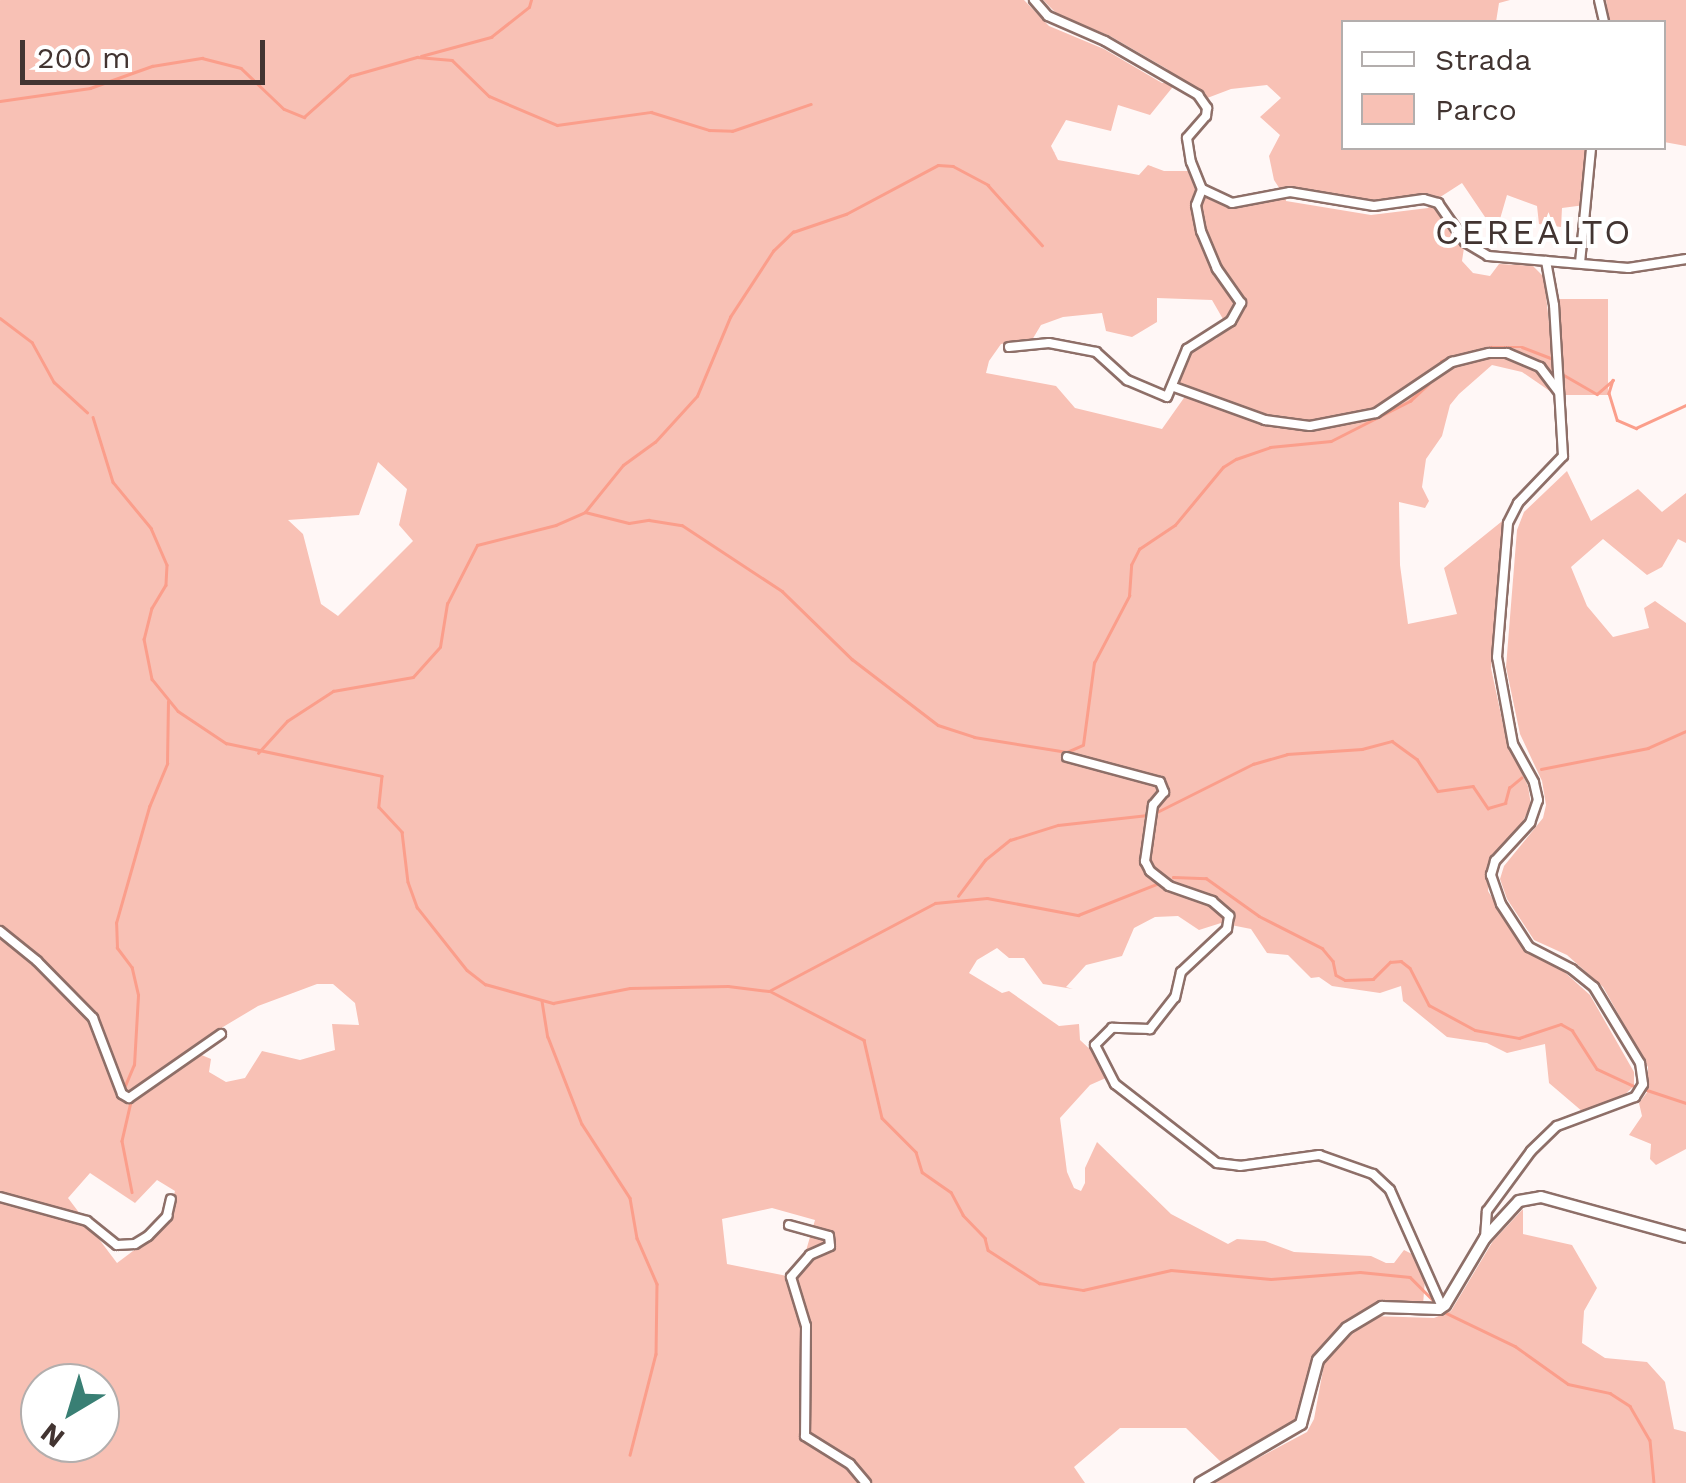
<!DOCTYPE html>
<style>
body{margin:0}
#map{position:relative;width:1686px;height:1483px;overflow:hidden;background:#fff7f6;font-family:"Work Sans",sans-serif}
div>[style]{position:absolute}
.green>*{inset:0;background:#f8c1b5;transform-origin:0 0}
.stream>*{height:2.5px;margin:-1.25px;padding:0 1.25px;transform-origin:1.25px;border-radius:1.25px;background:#fb9e8b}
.roads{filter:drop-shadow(2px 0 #8e6f68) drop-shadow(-2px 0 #8e6f68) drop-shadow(0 2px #8e6f68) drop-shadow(0 -2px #8e6f68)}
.street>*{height:8px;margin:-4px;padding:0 4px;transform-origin:4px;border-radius:4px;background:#fff}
.secondary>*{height:10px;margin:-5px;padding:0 5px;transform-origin:5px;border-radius:5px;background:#fff}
span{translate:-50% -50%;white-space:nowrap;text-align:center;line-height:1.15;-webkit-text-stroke:8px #fff;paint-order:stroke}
.quarter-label{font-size:35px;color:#423431;letter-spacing:2.5px}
.legend{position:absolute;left:1341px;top:20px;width:325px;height:130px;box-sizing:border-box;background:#fff;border:2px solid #b3aead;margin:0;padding:12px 18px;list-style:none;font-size:30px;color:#423431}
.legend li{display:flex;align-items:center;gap:20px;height:50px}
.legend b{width:50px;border:2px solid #b3aead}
.north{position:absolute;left:20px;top:1363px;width:100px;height:100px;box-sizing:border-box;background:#fff;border:2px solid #b3aead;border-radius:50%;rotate:218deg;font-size:28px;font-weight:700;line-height:40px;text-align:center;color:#423431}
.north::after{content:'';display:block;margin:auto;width:35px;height:45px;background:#397f74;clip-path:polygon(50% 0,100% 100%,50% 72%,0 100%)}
.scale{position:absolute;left:20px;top:40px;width:245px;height:45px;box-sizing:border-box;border:5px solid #423431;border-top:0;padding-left:12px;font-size:30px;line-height:35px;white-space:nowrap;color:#423431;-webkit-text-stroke:8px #fff;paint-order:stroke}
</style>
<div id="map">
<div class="green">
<i style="clip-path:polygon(evenodd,0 0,1024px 0,1049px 26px,1104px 49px,1162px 83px,1175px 82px,1167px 69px,1110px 36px,1057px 14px,1043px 0,1510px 0,1499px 3px,1496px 22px,1344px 22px,1344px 148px,1587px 148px,1585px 205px,1562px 208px,1561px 227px,1539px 224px,1537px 206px,1507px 195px,1500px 219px,1485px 217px,1462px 183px,1431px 203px,1454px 228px,1464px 248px,1462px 261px,1473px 273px,1490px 276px,1499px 264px,1519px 265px,1533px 266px,1544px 277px,1557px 396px,1522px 372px,1492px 365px,1459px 394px,1450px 405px,1442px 436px,1426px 459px,1422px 487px,1429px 501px,1425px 508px,1399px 502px,1400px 565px,1408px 624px,1457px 614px,1444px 568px,1506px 518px,1491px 668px,1506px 738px,1528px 786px,1531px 805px,1520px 827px,1491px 859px,1488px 891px,1524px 951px,1560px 968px,1590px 995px,1634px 1072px,1634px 1086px,1621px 1098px,1583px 1112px,1549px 1083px,1545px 1044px,1507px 1053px,1487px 1043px,1447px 1037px,1403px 1001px,1401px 986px,1380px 993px,1332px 986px,1319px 977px,1311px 978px,1288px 955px,1267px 953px,1251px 929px,1221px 923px,1199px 930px,1178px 916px,1155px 917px,1134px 928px,1122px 956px,1086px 965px,1066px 987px,1073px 989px,1043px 984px,1024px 958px,1009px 958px,997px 948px,977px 960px,969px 973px,1002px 993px,1009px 991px,1059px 1026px,1079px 1024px,1080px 1040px,1096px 1055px,1108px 1077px,1090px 1085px,1060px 1118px,1067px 1172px,1074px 1188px,1081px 1191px,1085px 1183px,1085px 1168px,1097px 1142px,1171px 1214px,1228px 1244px,1237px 1239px,1265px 1241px,1294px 1252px,1371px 1256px,1386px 1263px,1394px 1263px,1404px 1250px,1416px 1256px,1425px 1279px,1423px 1305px,1379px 1301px,1353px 1316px,1315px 1355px,1302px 1416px,1294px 1428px,1247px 1456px,1230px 1473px,1307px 1432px,1314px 1419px,1325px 1359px,1372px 1316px,1434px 1318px,1451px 1311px,1493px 1241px,1523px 1209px,1523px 1234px,1572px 1245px,1597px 1288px,1584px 1311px,1582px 1343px,1605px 1358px,1647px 1362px,1665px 1382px,1674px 1429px,1686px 1432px,1686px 1483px,1208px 1483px,1226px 1475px,1222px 1463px,1186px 1428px,1120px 1428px,1074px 1467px,1085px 1483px,0 1483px,0 0,1176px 83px,1202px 100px,1231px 89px,1267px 85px,1281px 98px,1260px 117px,1280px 135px,1269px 156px,1274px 180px,1285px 197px,1230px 206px,1212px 201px,1194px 186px,1188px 171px,1164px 171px,1148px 165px,1139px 175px,1058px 160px,1051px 146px,1066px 120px,1111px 131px,1118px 105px,1150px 115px,1176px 83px,0 0,1287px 186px,1372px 200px,1428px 193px,1431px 203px,1428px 208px,1371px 215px,1286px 201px,1287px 186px,0 0,1157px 298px,1212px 300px,1227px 326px,1216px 339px,1183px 347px,1172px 389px,1186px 395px,1162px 429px,1075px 408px,1056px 386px,986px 373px,989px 361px,1001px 344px,1032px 340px,1041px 325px,1063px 317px,1102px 313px,1106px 331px,1132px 337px,1157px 322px,1157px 298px,0 0,378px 462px,407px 489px,399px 525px,413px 541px,338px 616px,321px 604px,303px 534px,288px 520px,359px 515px,378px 462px,0 0,317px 984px,333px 984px,355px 1003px,359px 1025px,332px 1024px,335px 1050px,300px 1060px,262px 1051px,245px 1078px,226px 1082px,209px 1072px,211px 1059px,197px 1053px,223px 1027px,258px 1006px,317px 984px,0 0,90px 1173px,135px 1203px,157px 1180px,175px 1191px,165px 1227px,117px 1263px,68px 1198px,90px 1173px,0 0,772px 1208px,815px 1220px,805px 1254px,787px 1276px,727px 1264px,722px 1219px,772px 1208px,0 0,40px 1383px,100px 1383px,100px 1443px,40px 1443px,40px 1383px)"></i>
<i style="clip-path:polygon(1606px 0,1686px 0,1686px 146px,1664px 142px,1664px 22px,1609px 22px)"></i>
<i style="left:1556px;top:299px;width:52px;height:96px"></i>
<i style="clip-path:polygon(1567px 471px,1591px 521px,1638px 489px,1662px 512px,1686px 493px,1686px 543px,1678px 539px,1662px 567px,1647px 575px,1603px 539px,1571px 567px,1587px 606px,1613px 637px,1649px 628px,1644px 608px,1655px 601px,1686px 623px,1686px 1149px,1656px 1165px,1650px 1159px,1651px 1144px,1629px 1135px,1642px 1116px,1639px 1103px,1648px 1091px,1648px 1067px,1603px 987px,1567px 955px,1534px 940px,1507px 899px,1500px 879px,1504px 866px,1543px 818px,1546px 805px,1542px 781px,1520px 734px,1506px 667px,1517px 530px,1524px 512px)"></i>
</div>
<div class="stream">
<i style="left:421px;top:56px;width:73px;rotate:-15.2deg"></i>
<i style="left:491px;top:37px;width:48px;rotate:-38.3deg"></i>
<i style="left:529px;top:7px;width:7px;rotate:-74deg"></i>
<i style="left:0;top:101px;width:91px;rotate:-8.2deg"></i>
<i style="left:90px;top:88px;width:66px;rotate:-19.5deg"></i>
<i style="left:152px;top:66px;width:51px;rotate:-9.1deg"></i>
<i style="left:202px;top:58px;width:40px;rotate:14.4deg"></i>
<i style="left:241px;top:68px;width:59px;rotate:43.6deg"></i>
<i style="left:284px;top:109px;width:22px;rotate:22deg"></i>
<i style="left:304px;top:117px;width:62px;rotate:-41.7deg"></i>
<i style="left:350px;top:76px;width:70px;rotate:-15.8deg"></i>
<i style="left:417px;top:57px;width:35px;rotate:5deg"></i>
<i style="left:452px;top:60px;width:52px;rotate:44.2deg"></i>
<i style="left:489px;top:96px;width:74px;rotate:23.1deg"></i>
<i style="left:557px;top:125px;width:95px;rotate:-7.9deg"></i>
<i style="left:651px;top:112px;width:61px;rotate:17.2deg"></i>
<i style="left:709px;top:130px;width:23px;rotate:2deg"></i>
<i style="left:732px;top:131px;width:83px;rotate:-18.9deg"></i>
<i style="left:0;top:318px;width:40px;rotate:37deg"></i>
<i style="left:32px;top:342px;width:46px;rotate:61.2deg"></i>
<i style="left:54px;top:382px;width:45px;rotate:42.3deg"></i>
<i style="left:1441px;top:361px;width:52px;rotate:-15.6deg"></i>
<i style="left:1491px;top:347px;width:31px"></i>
<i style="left:1522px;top:347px;width:33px;rotate:21deg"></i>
<i style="left:1564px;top:375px;width:38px;rotate:30deg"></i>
<i style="left:1597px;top:394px;width:21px;rotate:-41deg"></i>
<i style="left:1613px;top:380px;width:14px;rotate:107deg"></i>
<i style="left:1609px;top:393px;width:28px;rotate:73deg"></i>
<i style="left:1617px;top:420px;width:21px;rotate:23deg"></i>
<i style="left:1636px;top:428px;width:55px;rotate:-24.7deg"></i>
<i style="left:93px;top:417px;width:68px;rotate:72.9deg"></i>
<i style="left:113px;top:482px;width:60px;rotate:50.4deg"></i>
<i style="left:151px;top:528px;width:40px;rotate:66.6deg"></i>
<i style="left:167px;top:565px;width:20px;rotate:93deg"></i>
<i style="left:166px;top:585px;width:27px;rotate:121deg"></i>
<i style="left:152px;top:608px;width:32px;rotate:104deg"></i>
<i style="left:144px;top:639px;width:41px;rotate:78.7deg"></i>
<i style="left:152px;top:679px;width:41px;rotate:50.9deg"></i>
<i style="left:178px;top:711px;width:58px;rotate:33.7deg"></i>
<i style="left:226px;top:743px;width:159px;rotate:11.9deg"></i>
<i style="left:382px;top:776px;width:31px;rotate:96deg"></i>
<i style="left:379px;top:807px;width:34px;rotate:47deg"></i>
<i style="left:402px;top:832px;width:50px;rotate:83.2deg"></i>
<i style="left:408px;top:882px;width:27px;rotate:70deg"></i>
<i style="left:417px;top:907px;width:80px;rotate:51.6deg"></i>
<i style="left:467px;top:970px;width:23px;rotate:38deg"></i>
<i style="left:485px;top:984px;width:71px;rotate:15.6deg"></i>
<i style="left:553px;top:1003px;width:78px;rotate:-11deg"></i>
<i style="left:630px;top:988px;width:98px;rotate:-1.2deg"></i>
<i style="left:728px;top:986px;width:41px;rotate:7deg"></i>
<i style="left:769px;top:991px;width:188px;rotate:-27.9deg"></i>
<i style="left:935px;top:903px;width:52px;rotate:-5.5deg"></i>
<i style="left:987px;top:898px;width:93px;rotate:10.6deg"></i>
<i style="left:1078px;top:915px;width:87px;rotate:-21.6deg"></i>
<i style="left:585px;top:512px;width:45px;rotate:14deg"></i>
<i style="left:629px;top:523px;width:20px;rotate:-9deg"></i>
<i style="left:649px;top:520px;width:33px;rotate:9deg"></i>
<i style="left:682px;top:525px;width:120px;rotate:33.4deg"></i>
<i style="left:782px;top:591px;width:98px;rotate:44.2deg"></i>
<i style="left:852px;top:659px;width:108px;rotate:37.5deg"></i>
<i style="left:938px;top:725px;width:38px;rotate:18deg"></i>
<i style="left:974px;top:737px;width:94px;rotate:9.2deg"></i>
<i style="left:1067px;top:752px;width:17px;rotate:-24deg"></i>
<i style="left:1083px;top:745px;width:83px;rotate:-82.4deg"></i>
<i style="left:1094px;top:663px;width:76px;rotate:-62.4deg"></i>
<i style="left:1129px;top:596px;width:31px;rotate:-86deg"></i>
<i style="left:1131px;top:565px;width:18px;rotate:-63deg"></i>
<i style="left:1139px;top:549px;width:43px;rotate:-33.7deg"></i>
<i style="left:1175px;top:525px;width:75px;rotate:-50.4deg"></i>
<i style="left:1223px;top:467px;width:15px;rotate:-32deg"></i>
<i style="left:1236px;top:459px;width:36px;rotate:-19deg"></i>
<i style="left:1270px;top:447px;width:61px;rotate:-5.6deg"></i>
<i style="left:1331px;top:441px;width:89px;rotate:-26.9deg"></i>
<i style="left:1410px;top:401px;width:25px;rotate:-43deg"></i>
<i style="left:258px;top:753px;width:43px;rotate:-47.8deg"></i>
<i style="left:287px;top:721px;width:55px;rotate:-33.1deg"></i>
<i style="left:333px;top:691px;width:81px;rotate:-9.9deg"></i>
<i style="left:413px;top:677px;width:40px;rotate:-48deg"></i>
<i style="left:440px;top:647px;width:44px;rotate:-80.8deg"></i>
<i style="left:447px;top:604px;width:66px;rotate:-63deg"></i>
<i style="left:477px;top:545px;width:81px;rotate:-14.2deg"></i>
<i style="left:556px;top:525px;width:32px;rotate:-24deg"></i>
<i style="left:585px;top:512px;width:60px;rotate:-51deg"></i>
<i style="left:623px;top:465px;width:39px;rotate:-36deg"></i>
<i style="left:655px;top:442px;width:62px;rotate:-47.6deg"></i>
<i style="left:697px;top:396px;width:86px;rotate:-67.3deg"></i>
<i style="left:730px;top:317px;width:79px;rotate:-56.9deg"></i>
<i style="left:773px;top:251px;width:28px;rotate:-44deg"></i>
<i style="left:793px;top:232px;width:56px;rotate:-18.8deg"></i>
<i style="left:846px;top:214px;width:104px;rotate:-28deg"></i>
<i style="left:938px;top:165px;width:15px;rotate:4deg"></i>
<i style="left:953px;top:166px;width:40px;rotate:28deg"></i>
<i style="left:988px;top:185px;width:81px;rotate:48deg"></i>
<i style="left:1541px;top:769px;width:109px;rotate:-11.1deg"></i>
<i style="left:1648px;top:748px;width:42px;rotate:-24.1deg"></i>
<i style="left:1155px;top:813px;width:110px;rotate:-26.6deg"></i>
<i style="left:1253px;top:764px;width:35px;rotate:-16deg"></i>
<i style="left:1287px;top:754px;width:75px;rotate:-3.8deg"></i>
<i style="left:1362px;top:749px;width:31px;rotate:-15deg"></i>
<i style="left:1392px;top:741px;width:31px;rotate:36deg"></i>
<i style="left:1417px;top:759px;width:38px;rotate:57deg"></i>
<i style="left:1438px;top:791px;width:35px;rotate:-8deg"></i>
<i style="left:1473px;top:786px;width:27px;rotate:56deg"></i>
<i style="left:1488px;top:808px;width:18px;rotate:-16deg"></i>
<i style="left:1505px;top:803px;width:16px;rotate:-75deg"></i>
<i style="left:1509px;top:788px;width:16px;rotate:-40deg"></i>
<i style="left:1173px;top:877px;width:33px;rotate:2deg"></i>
<i style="left:1206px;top:878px;width:65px;rotate:35.6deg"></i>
<i style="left:1259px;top:916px;width:71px;rotate:26.9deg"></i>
<i style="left:1322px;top:948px;width:17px;rotate:50deg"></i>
<i style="left:1333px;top:961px;width:14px;rotate:78deg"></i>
<i style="left:1336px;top:975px;width:10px;rotate:29deg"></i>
<i style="left:1345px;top:980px;width:28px;rotate:-2deg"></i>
<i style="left:1373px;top:979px;width:24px;rotate:-45deg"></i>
<i style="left:1390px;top:962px;width:11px;rotate:-5deg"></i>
<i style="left:1401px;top:961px;width:11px;rotate:38deg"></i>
<i style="left:1410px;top:968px;width:42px;rotate:62.8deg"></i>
<i style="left:1429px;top:1005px;width:52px;rotate:28.5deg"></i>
<i style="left:1475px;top:1030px;width:45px;rotate:10.3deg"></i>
<i style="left:1519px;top:1038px;width:44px;rotate:-18.4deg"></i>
<i style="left:1561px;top:1024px;width:13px;rotate:29deg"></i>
<i style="left:1572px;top:1030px;width:46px;rotate:57.3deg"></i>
<i style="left:1597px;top:1069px;width:41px;rotate:24.7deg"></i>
<i style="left:958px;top:896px;width:45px;rotate:-53.1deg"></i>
<i style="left:985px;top:860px;width:32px;rotate:-39deg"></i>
<i style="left:1010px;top:840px;width:50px;rotate:-17.4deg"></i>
<i style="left:1058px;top:825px;width:90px;rotate:-6.4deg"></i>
<i style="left:770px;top:991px;width:106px;rotate:27.5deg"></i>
<i style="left:864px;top:1040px;width:80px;rotate:77deg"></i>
<i style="left:882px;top:1118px;width:48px;rotate:45deg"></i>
<i style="left:916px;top:1152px;width:21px;rotate:73deg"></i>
<i style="left:922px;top:1172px;width:35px;rotate:35deg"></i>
<i style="left:951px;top:1192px;width:26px;rotate:62deg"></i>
<i style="left:963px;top:1215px;width:32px;rotate:46deg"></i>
<i style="left:985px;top:1238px;width:12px;rotate:76deg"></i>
<i style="left:988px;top:1250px;width:61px;rotate:32.9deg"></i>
<i style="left:1039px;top:1283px;width:45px;rotate:9deg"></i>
<i style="left:1083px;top:1290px;width:90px;rotate:-12.8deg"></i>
<i style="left:1171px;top:1270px;width:100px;rotate:5.1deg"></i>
<i style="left:1271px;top:1279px;width:89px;rotate:-4.5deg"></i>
<i style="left:1360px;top:1272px;width:50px;rotate:5.7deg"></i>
<i style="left:1410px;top:1277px;width:41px;rotate:45deg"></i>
<i style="left:542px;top:1001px;width:36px;rotate:81deg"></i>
<i style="left:548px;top:1037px;width:93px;rotate:68.7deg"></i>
<i style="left:582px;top:1124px;width:88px;rotate:57deg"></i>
<i style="left:630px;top:1198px;width:41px;rotate:80.1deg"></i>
<i style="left:637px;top:1238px;width:50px;rotate:66.5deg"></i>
<i style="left:657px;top:1284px;width:70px;rotate:90.8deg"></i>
<i style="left:656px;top:1354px;width:104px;rotate:104.4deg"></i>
<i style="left:124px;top:1088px;width:25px;rotate:-67deg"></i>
<i style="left:134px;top:1065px;width:70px;rotate:-86.7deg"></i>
<i style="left:138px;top:995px;width:28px;rotate:-103deg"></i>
<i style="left:132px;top:968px;width:25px;rotate:-127deg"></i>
<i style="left:117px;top:948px;width:25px;rotate:-92deg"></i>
<i style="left:116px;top:923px;width:121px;rotate:-74.1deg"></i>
<i style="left:149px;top:807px;width:47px;rotate:-67.3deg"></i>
<i style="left:167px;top:764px;width:62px;rotate:-89.1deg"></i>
<i style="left:1647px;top:1090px;width:41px;rotate:18.4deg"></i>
<i style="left:131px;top:1102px;width:40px;rotate:103deg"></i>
<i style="left:122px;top:1141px;width:52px;rotate:78.9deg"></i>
<i style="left:1444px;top:1312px;width:79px;rotate:25.6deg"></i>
<i style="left:1515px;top:1346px;width:65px;rotate:35.6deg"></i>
<i style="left:1568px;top:1384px;width:43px;rotate:12.1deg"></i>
<i style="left:1610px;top:1393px;width:24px;rotate:33deg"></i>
<i style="left:1630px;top:1406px;width:39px;rotate:60deg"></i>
<i style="left:1650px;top:1440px;width:43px;rotate:84.7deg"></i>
</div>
<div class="roads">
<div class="street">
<i style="left:1034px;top:0;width:21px;rotate:49deg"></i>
<i style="left:1048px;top:16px;width:62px;rotate:23.7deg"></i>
<i style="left:1105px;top:41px;width:108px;rotate:30.1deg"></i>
<i style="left:1198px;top:95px;width:16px;rotate:55deg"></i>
<i style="left:1207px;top:108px;width:8px;rotate:97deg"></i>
<i style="left:1206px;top:116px;width:29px;rotate:131deg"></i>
<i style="left:1187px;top:138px;width:24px;rotate:81deg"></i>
<i style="left:1191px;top:162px;width:29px;rotate:68deg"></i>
<i style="left:1202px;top:189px;width:33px;rotate:25deg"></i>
<i style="left:1232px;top:203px;width:59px;rotate:-10.7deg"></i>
<i style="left:1290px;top:192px;width:85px;rotate:9.5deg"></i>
<i style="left:1374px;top:206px;width:50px;rotate:-8deg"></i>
<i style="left:1424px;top:199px;width:15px;rotate:16deg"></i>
<i style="left:1438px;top:203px;width:47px;rotate:55.3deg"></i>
<i style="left:1465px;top:242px;width:27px;rotate:31deg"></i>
<i style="left:1488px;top:256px;width:141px;rotate:4.9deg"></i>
<i style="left:1628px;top:268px;width:59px;rotate:-8.8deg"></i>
<i style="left:1599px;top:0;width:23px;rotate:77deg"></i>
<i style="left:1580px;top:263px;width:116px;rotate:-84.5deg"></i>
<i style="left:1009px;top:347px;width:40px;rotate:-5.7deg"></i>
<i style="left:1049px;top:343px;width:48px;rotate:10.8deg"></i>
<i style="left:1096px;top:352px;width:42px;rotate:42.1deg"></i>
<i style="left:1127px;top:380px;width:43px;rotate:23deg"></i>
<i style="left:1167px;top:397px;width:52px;rotate:-67.4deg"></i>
<i style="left:1187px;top:349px;width:52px;rotate:-32.5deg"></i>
<i style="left:1231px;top:321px;width:21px;rotate:-61deg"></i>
<i style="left:1241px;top:303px;width:42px;rotate:-125.2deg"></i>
<i style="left:1217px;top:269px;width:41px;rotate:-112.8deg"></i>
<i style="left:1201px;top:231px;width:26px;rotate:-101deg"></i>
<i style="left:1196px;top:205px;width:17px;rotate:-69deg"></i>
<i style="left:1174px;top:387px;width:97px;rotate:19.9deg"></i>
<i style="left:1265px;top:420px;width:45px;rotate:7.6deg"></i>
<i style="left:1310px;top:426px;width:67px;rotate:-11.1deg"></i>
<i style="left:1376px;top:413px;width:92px;rotate:-33.9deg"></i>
<i style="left:1452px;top:362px;width:38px;rotate:-14deg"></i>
<i style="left:1489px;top:353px;width:18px"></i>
<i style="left:1507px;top:353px;width:36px;rotate:23deg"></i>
<i style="left:1540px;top:367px;width:31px;rotate:53deg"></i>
<i style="left:1067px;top:757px;width:96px;rotate:15deg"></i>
<i style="left:1160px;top:782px;width:11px;rotate:68deg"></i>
<i style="left:1164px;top:792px;width:17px;rotate:130deg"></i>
<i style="left:1153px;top:805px;width:57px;rotate:98.1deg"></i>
<i style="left:1145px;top:861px;width:11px;rotate:63deg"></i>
<i style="left:1150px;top:871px;width:24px;rotate:38deg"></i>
<i style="left:1169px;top:886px;width:46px;rotate:19.2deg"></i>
<i style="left:1212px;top:901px;width:23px;rotate:41deg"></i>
<i style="left:1229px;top:916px;width:13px;rotate:99deg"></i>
<i style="left:1227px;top:929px;width:63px;rotate:136.9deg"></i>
<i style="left:1181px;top:972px;width:26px;rotate:103deg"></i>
<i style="left:1175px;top:997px;width:41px;rotate:128deg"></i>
<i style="left:1150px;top:1029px;width:38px;rotate:-178deg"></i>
<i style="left:1112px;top:1028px;width:24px;rotate:135deg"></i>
<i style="left:1095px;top:1045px;width:44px;rotate:62.9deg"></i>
<i style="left:1115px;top:1084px;width:129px;rotate:37.8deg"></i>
<i style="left:1217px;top:1163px;width:23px;rotate:7deg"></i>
<i style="left:1240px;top:1166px;width:80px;rotate:-7.9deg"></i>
<i style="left:1319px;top:1155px;width:57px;rotate:19.4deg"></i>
<i style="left:1373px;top:1174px;width:23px;rotate:43deg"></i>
<i style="left:1390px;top:1190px;width:128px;rotate:66deg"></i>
<i style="left:0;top:931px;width:48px;rotate:39deg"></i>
<i style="left:37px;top:961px;width:80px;rotate:45.5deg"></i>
<i style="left:93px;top:1018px;width:81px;rotate:69.1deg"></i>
<i style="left:122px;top:1094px;width:8px;rotate:30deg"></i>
<i style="left:129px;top:1098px;width:112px;rotate:-34.8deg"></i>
<i style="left:0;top:1197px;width:90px;rotate:15.4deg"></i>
<i style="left:87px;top:1221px;width:38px;rotate:39deg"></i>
<i style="left:117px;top:1245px;width:18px;rotate:-3deg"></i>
<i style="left:135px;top:1244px;width:15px;rotate:-32deg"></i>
<i style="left:148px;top:1236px;width:28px;rotate:-46deg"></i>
<i style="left:167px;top:1216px;width:17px;rotate:-77deg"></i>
<i style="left:789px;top:1225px;width:41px;rotate:15.4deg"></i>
<i style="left:829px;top:1236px;width:10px;rotate:84deg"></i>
<i style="left:830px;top:1246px;width:22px;rotate:156deg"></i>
<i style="left:810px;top:1255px;width:29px;rotate:131deg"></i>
<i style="left:791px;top:1277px;width:51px;rotate:73deg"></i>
<i style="left:806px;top:1326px;width:110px;rotate:90.5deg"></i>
<i style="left:805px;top:1436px;width:53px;rotate:31.9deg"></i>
<i style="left:850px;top:1464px;width:25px;rotate:50deg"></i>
<i style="left:1485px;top:1238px;width:27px;rotate:-86deg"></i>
<i style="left:1487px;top:1211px;width:74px;rotate:-53.7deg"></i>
<i style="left:1531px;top:1151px;width:36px;rotate:-44deg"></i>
<i style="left:1557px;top:1126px;width:83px;rotate:-20.4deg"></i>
<i style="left:1635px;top:1097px;width:15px;rotate:-58deg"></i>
<i style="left:1643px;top:1084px;width:21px;rotate:-98deg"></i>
<i style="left:1640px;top:1063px;width:89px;rotate:-121.2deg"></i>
<i style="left:1594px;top:987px;width:28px;rotate:-141deg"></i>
<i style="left:1572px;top:969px;width:48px;rotate:-152.9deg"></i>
<i style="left:1529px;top:947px;width:51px;rotate:-123.1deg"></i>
<i style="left:1501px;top:904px;width:31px;rotate:-109deg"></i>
<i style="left:1491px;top:875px;width:15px;rotate:-74deg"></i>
<i style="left:1495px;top:861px;width:52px;rotate:-47.4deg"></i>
<i style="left:1530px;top:823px;width:24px;rotate:-71deg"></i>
<i style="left:1538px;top:800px;width:18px;rotate:-103deg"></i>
<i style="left:1534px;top:782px;width:43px;rotate:-118.9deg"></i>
<i style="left:1513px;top:744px;width:88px;rotate:-100.4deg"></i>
<i style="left:1497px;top:657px;width:134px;rotate:-85.3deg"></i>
<i style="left:1508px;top:523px;width:22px;rotate:-63deg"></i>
<i style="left:1518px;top:503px;width:65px;rotate:-46.2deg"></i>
<i style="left:1563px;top:456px;width:151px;rotate:-93.4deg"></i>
<i style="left:1554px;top:305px;width:45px;rotate:-100.3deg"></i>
</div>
<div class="secondary">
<i style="left:1200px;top:1483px;width:117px;rotate:-30.3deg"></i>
<i style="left:1301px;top:1424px;width:66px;rotate:-75.1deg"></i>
<i style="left:1318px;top:1360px;width:43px;rotate:-47.8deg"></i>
<i style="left:1347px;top:1328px;width:41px;rotate:-31deg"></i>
<i style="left:1382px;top:1307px;width:57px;rotate:2deg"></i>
<i style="left:1439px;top:1309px;width:7px;rotate:-34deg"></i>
<i style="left:1445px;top:1305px;width:78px;rotate:-59.2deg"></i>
<i style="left:1485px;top:1238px;width:50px;rotate:-47.4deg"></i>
<i style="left:1519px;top:1201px;width:22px;rotate:-10deg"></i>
<i style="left:1541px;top:1197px;width:150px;rotate:15.4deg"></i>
</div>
</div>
<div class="quarter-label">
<span style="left:1534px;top:232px">CEREALTO</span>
</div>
<ul class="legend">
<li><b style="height:12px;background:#fff"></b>Strada</li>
<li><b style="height:28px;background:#f8c1b5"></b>Parco</li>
</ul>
<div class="north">N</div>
<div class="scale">200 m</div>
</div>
